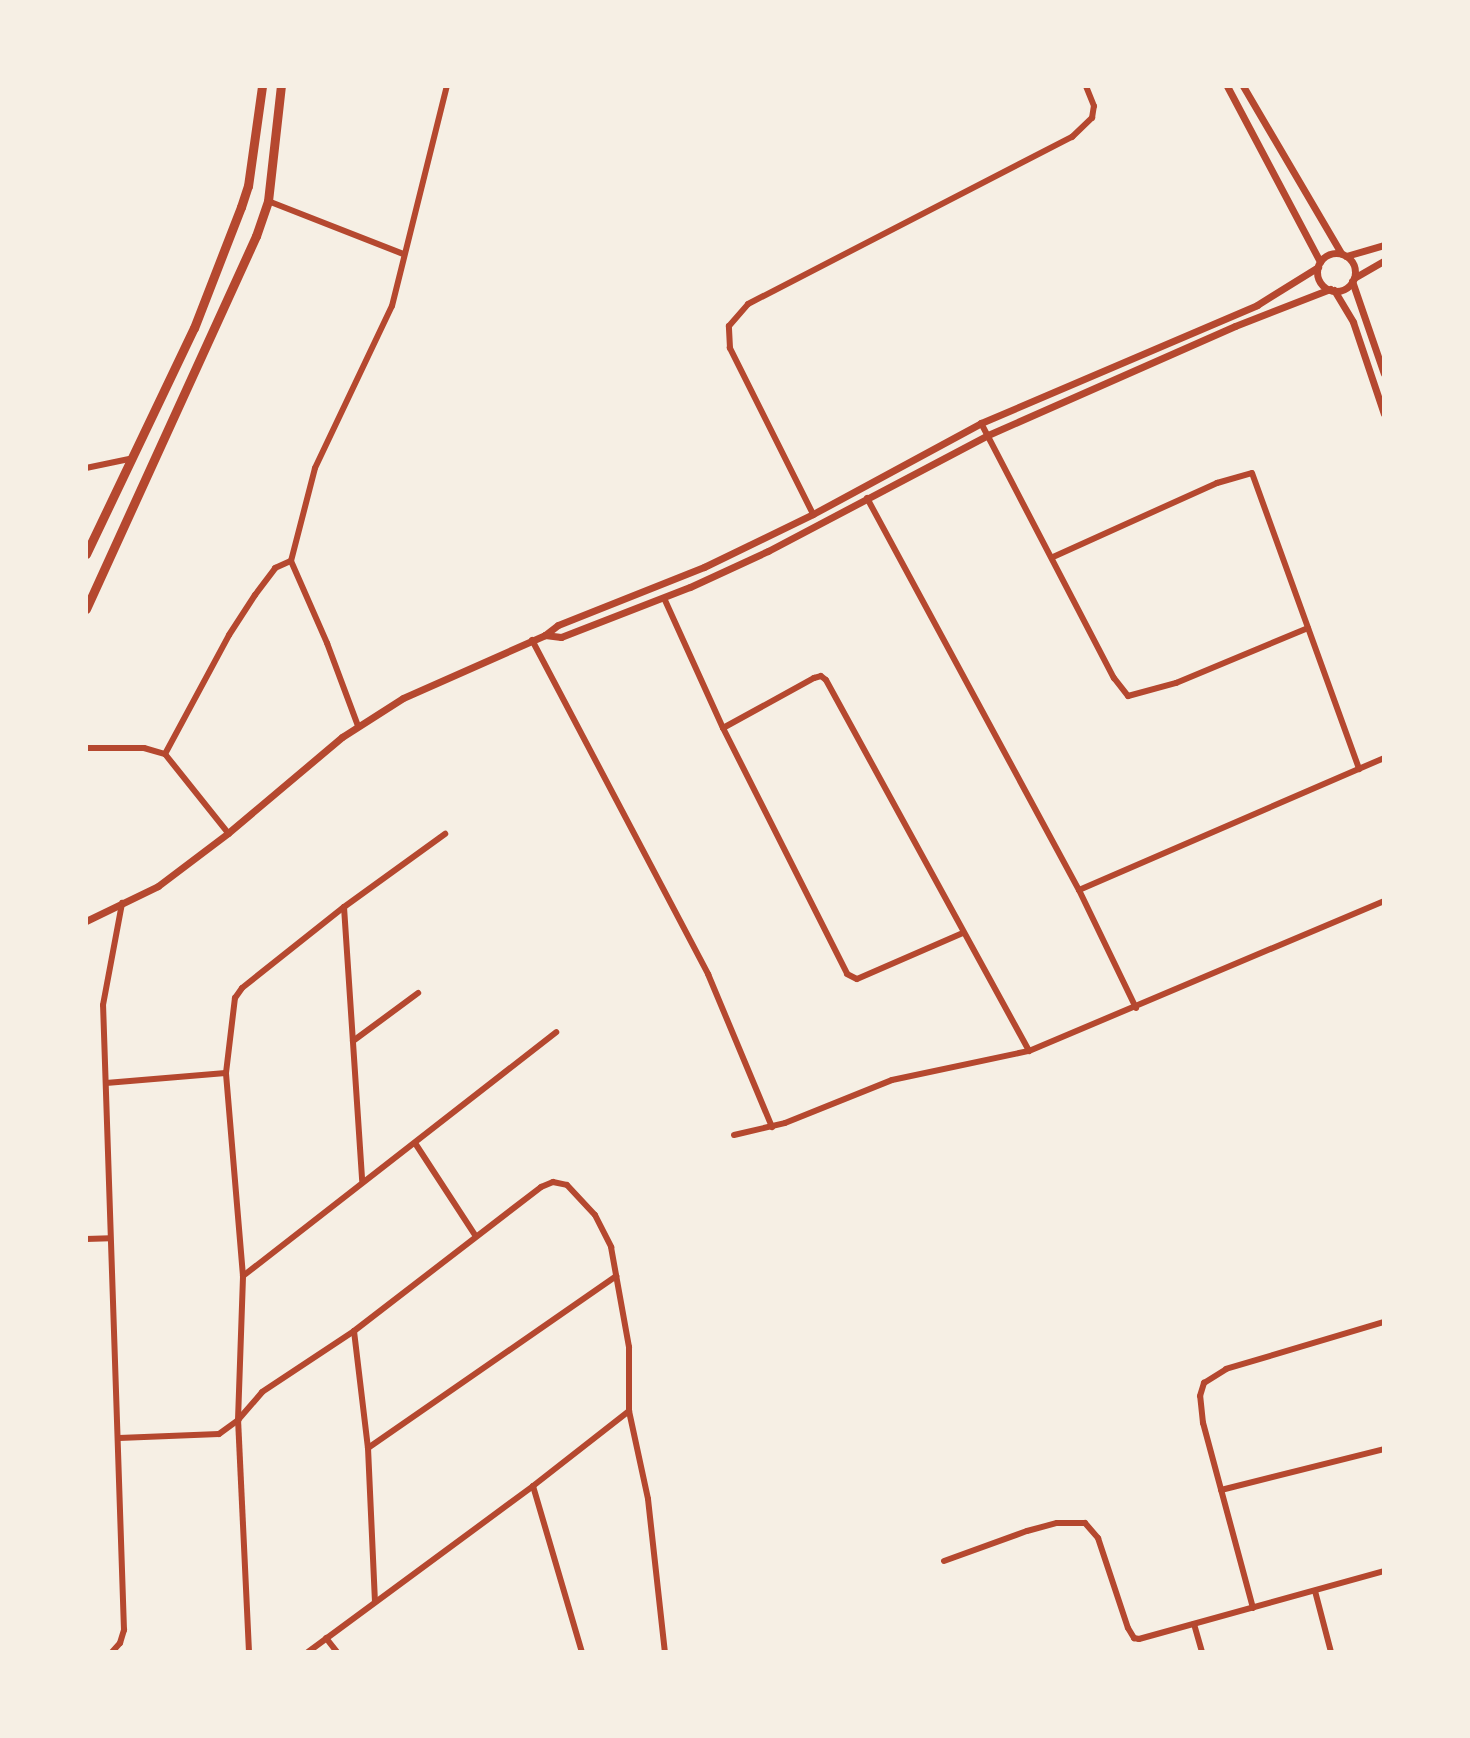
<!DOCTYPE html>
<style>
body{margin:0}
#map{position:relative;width:1470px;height:1738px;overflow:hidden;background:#f6efe4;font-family:"Fira Sans Condensed",sans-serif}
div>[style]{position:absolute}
.minor>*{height:6px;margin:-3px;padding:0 3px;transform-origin:3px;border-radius:3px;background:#b5482f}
.tertiary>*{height:7px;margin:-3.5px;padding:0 3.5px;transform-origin:3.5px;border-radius:3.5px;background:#b5482f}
.tertiary>.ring{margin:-3.5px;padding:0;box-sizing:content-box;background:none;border:7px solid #b5482f;border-radius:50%}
.primary>*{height:9px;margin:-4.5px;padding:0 4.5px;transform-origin:4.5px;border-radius:4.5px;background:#b5482f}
span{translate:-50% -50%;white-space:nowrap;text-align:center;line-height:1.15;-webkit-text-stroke:6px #f6efe4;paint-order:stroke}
.frame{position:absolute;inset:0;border:88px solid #f6efe4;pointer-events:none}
</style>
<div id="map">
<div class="minor">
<i style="left:268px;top:201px;width:145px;rotate:21.4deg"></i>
<i style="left:981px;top:423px;width:288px;rotate:62.5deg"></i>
<i style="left:1114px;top:678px;width:23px;rotate:52deg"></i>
<i style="left:1128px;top:696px;width:50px;rotate:-15.2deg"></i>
<i style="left:1176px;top:683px;width:143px;rotate:-22.6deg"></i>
<i style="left:86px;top:468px;width:44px;rotate:-11.8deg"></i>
<i style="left:867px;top:498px;width:446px;rotate:61.6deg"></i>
<i style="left:1079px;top:890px;width:131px;rotate:64.2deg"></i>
<i style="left:813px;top:514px;width:186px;rotate:-116.6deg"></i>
<i style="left:730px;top:348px;width:22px;rotate:-93deg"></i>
<i style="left:729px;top:326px;width:29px;rotate:-49deg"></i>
<i style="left:748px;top:304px;width:365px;rotate:-27.3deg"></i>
<i style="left:1072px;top:137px;width:28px;rotate:-44deg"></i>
<i style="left:1092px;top:118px;width:12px;rotate:-81deg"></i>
<i style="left:1094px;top:106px;width:22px;rotate:-112deg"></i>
<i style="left:1053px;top:557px;width:180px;rotate:-24.3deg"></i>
<i style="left:1217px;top:483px;width:36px;rotate:-16deg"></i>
<i style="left:1252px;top:473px;width:315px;rotate:70.1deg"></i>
<i style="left:291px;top:561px;width:96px;rotate:-75.5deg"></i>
<i style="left:315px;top:468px;width:179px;rotate:-64.6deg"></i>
<i style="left:392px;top:306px;width:227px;rotate:-76deg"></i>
<i style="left:664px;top:598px;width:143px;rotate:65.6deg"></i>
<i style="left:723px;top:728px;width:275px;rotate:63.2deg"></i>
<i style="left:847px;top:974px;width:11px;rotate:27deg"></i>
<i style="left:857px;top:979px;width:116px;rotate:-23.5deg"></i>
<i style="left:532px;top:640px;width:378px;rotate:62.2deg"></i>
<i style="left:708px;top:974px;width:166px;rotate:67.3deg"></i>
<i style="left:723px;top:728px;width:104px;rotate:-28.8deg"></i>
<i style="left:814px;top:678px;width:7px;rotate:-16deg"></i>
<i style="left:821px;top:676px;width:6px;rotate:39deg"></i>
<i style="left:826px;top:680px;width:423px;rotate:61.3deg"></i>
<i style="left:86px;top:748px;width:58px"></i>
<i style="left:144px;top:748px;width:22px;rotate:16deg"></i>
<i style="left:165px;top:754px;width:101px;rotate:51.4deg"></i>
<i style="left:165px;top:754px;width:135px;rotate:-61.7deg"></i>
<i style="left:229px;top:635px;width:48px;rotate:-57deg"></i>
<i style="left:255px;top:595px;width:34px;rotate:-53deg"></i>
<i style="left:275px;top:568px;width:17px;rotate:-24deg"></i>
<i style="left:291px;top:561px;width:90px;rotate:66.3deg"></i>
<i style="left:327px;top:643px;width:89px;rotate:69.5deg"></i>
<i style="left:1079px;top:890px;width:332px;rotate:-23.4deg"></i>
<i style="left:344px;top:907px;width:274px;rotate:86.2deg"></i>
<i style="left:353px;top:1041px;width:81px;rotate:-36.4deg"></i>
<i style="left:106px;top:1083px;width:120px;rotate:-4.8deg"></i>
<i style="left:734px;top:1135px;width:52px;rotate:-13.2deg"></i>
<i style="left:785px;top:1123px;width:115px;rotate:-21.9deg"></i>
<i style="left:892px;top:1080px;width:140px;rotate:-12deg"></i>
<i style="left:1029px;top:1051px;width:385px;rotate:-22.9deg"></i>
<i style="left:415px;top:1143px;width:110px;rotate:56.9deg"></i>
<i style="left:86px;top:1239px;width:24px;rotate:-2deg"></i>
<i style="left:243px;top:1276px;width:397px;rotate:-37.9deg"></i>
<i style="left:354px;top:1331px;width:118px;rotate:83.2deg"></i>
<i style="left:368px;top:1448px;width:154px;rotate:87.4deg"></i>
<i style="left:119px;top:1438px;width:100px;rotate:-2.3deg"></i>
<i style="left:219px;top:1434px;width:24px;rotate:-36deg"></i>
<i style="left:238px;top:1420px;width:37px;rotate:-49deg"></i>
<i style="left:262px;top:1392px;width:110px;rotate:-33.5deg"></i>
<i style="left:354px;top:1331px;width:236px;rotate:-37.6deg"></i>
<i style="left:541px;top:1187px;width:13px;rotate:-23deg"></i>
<i style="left:553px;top:1182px;width:14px;rotate:12deg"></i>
<i style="left:567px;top:1185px;width:41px;rotate:47deg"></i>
<i style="left:595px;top:1215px;width:36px;rotate:63deg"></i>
<i style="left:611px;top:1247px;width:102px;rotate:79.8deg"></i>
<i style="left:629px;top:1347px;width:64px;rotate:90deg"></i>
<i style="left:629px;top:1411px;width:90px;rotate:77.8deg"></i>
<i style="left:648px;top:1499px;width:154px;rotate:83.7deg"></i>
<i style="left:368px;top:1448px;width:302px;rotate:-34.7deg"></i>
<i style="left:533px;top:1486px;width:173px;rotate:73.6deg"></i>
<i style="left:1221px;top:1490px;width:168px;rotate:-14.1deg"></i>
<i style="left:944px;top:1561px;width:88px;rotate:-19.9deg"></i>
<i style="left:1027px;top:1531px;width:31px;rotate:-15deg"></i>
<i style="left:1057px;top:1523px;width:28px"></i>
<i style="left:1085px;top:1523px;width:20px;rotate:49deg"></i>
<i style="left:1098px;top:1538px;width:95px;rotate:71.6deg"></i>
<i style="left:1128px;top:1628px;width:12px;rotate:59deg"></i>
<i style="left:1134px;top:1638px;width:5px;rotate:11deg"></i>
<i style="left:1139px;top:1639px;width:254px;rotate:-15.5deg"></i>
<i style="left:1315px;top:1591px;width:63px;rotate:75.3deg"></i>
<i style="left:1253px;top:1608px;width:192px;rotate:-105.1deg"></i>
<i style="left:1203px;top:1423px;width:27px;rotate:-96deg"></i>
<i style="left:1200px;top:1396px;width:14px;rotate:-73deg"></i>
<i style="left:1204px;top:1383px;width:26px;rotate:-32deg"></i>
<i style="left:1226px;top:1369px;width:165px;rotate:-16.6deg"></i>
<i style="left:1194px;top:1624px;width:29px;rotate:74deg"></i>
<i style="left:326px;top:1638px;width:18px;rotate:52deg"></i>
<i style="left:112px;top:1652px;width:12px;rotate:-48deg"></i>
<i style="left:120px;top:1643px;width:14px;rotate:-73deg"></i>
<i style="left:124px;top:1630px;width:625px;rotate:-91.92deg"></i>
<i style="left:103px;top:1005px;width:104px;rotate:-79.4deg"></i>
<i style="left:249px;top:1652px;width:232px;rotate:-92.7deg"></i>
<i style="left:238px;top:1420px;width:144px;rotate:-88deg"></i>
<i style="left:243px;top:1276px;width:204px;rotate:-94.8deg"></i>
<i style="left:226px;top:1073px;width:76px;rotate:-83.2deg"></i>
<i style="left:235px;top:998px;width:12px;rotate:-55deg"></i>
<i style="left:242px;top:988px;width:130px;rotate:-38.5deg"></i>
<i style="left:344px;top:907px;width:125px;rotate:-35.9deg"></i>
<i style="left:308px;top:1652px;width:280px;rotate:-36.4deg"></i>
<i style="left:533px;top:1486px;width:122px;rotate:-38deg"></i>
</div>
<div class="tertiary">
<i style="left:1227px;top:86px;width:199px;rotate:62.1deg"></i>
<i style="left:1243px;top:86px;width:194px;rotate:59.6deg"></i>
<i class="ring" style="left:1317px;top:253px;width:31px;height:31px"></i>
<i style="left:1346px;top:256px;width:40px;rotate:-16deg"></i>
<i style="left:1354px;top:278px;width:34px;rotate:-30deg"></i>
<i style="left:1352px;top:281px;width:98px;rotate:71deg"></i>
<i style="left:1334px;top:290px;width:37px;rotate:59deg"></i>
<i style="left:1353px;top:322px;width:97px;rotate:71.4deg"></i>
<i style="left:545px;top:635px;width:16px;rotate:7deg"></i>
<i style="left:561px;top:637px;width:138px;rotate:-21.2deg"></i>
<i style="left:690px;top:587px;width:86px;rotate:-24.8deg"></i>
<i style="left:768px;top:551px;width:249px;rotate:-27.8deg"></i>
<i style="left:988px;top:435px;width:270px;rotate:-23.8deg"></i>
<i style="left:1235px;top:326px;width:102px;rotate:-21.3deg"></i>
<i style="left:86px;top:921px;width:80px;rotate:-25.9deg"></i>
<i style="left:158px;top:886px;width:88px;rotate:-37.1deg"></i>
<i style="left:228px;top:833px;width:149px;rotate:-40.1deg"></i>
<i style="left:342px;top:737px;width:72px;rotate:-32.6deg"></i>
<i style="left:403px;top:698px;width:155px;rotate:-23.9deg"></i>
<i style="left:545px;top:635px;width:16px;rotate:-38deg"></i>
<i style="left:558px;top:625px;width:157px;rotate:-21.7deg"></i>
<i style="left:704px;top:567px;width:121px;rotate:-25.9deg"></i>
<i style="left:813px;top:514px;width:191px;rotate:-28.4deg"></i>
<i style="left:981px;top:423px;width:300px;rotate:-23.1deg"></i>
<i style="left:1257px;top:305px;width:72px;rotate:-31.9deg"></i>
</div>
<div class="primary">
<i style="left:86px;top:554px;width:250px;rotate:-64.5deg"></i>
<i style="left:194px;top:328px;width:130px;rotate:-68.8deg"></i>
<i style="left:241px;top:207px;width:22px;rotate:-72deg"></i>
<i style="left:248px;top:186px;width:101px;rotate:-82deg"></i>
<i style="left:86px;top:609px;width:410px;rotate:-65.5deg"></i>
<i style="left:256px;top:236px;width:37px;rotate:-71deg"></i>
<i style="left:268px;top:201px;width:116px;rotate:-83.6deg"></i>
</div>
<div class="frame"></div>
</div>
